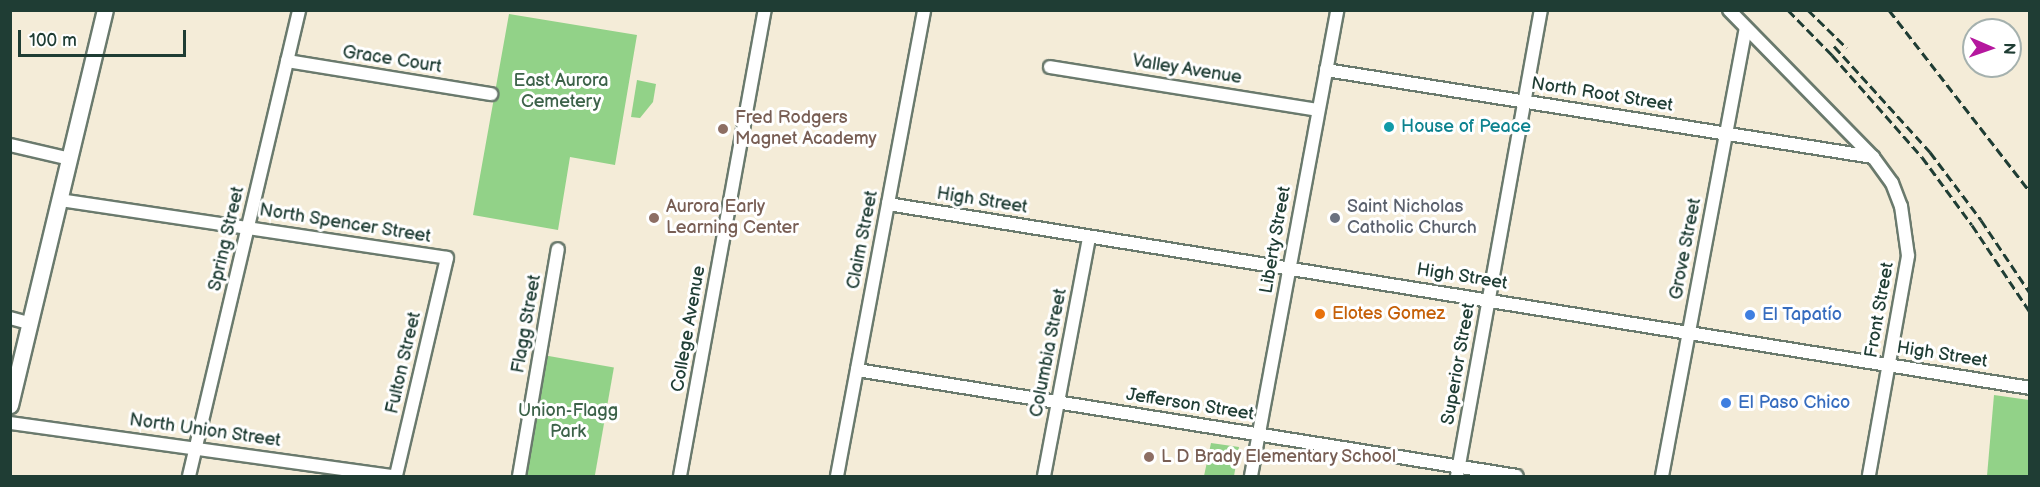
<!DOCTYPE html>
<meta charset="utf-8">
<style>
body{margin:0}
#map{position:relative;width:2040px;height:487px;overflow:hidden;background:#f4ecd8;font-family:"Balsamiq Sans",sans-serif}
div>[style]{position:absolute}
.green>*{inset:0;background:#92d288;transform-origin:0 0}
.roads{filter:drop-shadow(2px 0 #6a7a6d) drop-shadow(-2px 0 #6a7a6d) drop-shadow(0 2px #6a7a6d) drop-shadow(0 -2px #6a7a6d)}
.minor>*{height:12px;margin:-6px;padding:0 6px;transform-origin:6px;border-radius:6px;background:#fff}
.major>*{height:15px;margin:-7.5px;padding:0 7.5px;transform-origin:7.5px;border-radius:7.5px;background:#fff}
.rail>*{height:3px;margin-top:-1.5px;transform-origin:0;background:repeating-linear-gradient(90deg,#1f3d34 0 9px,transparent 0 13.5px)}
.dots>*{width:16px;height:16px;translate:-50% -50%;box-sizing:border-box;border:3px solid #fff;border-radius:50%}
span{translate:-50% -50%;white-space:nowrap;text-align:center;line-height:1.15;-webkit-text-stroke:6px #fff;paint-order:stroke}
.street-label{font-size:18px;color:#1f3d34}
.park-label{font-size:18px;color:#3c6249}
.education-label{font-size:18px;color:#785e54}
.left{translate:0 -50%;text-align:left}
.culture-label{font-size:18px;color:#0d838f}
.worship-label{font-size:18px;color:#5b616d}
.food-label{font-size:18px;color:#c56008}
.shop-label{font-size:18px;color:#366cbe}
.frame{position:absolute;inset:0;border:12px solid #1f3d34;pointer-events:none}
.north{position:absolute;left:1962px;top:18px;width:60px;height:60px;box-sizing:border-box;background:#fff;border:2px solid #a5b1ae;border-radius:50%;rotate:92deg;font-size:16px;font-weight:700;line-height:24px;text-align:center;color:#1f3d34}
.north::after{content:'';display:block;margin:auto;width:21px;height:27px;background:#b5179e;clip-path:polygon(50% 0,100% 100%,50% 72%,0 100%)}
.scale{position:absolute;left:18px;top:30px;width:168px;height:27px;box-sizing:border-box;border:3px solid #1f3d34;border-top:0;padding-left:8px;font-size:18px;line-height:21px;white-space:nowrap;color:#1f3d34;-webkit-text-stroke:4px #fff;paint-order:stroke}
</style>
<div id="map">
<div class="green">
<i style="clip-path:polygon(509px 14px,637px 35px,615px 165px,570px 157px,558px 230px,473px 215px)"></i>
<i style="clip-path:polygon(637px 80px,656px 84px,653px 102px,640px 118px,631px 117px)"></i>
<i style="left:543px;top:355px;width:72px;height:123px;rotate:10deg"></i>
<i style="clip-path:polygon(1994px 395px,2029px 400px,2029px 476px,1987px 476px)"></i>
<i style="clip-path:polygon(1211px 443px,1239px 447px,1234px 476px,1204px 476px)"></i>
</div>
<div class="roads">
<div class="minor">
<i style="left:1729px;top:10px;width:206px;rotate:45.6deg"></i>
<i style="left:1873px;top:157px;width:32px;rotate:54deg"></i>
<i style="left:1892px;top:183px;width:25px;rotate:69deg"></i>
<i style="left:1901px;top:206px;width:50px;rotate:82deg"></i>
<i style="left:1908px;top:256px;width:223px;rotate:100.1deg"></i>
<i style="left:287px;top:61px;width:207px;rotate:9.2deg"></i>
<i style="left:1050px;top:67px;width:271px;rotate:9.1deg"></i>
<i style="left:1326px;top:70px;width:554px;rotate:9.04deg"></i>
<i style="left:10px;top:145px;width:62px;rotate:13.1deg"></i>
<i style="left:60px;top:200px;width:391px;rotate:8.5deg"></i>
<i style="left:447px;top:258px;width:224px;rotate:103.2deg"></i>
<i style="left:888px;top:204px;width:1157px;rotate:9.15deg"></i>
<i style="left:10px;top:318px;width:20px;rotate:15deg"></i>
<i style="left:857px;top:370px;width:668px;rotate:9.12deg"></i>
<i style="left:10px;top:423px;width:388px;rotate:7.9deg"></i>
<i style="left:189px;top:476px;width:479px;rotate:-76.7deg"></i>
<i style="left:519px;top:476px;width:230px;rotate:-80.3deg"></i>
<i style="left:680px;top:476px;width:474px;rotate:-79.7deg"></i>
<i style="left:837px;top:476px;width:474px;rotate:-79.4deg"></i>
<i style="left:1044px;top:476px;width:243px;rotate:-79.3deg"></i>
<i style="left:1251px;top:476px;width:474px;rotate:-79.5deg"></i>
<i style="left:1457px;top:476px;width:474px;rotate:-79.8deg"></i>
<i style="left:1662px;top:476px;width:455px;rotate:-79.4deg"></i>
</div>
<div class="major">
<i style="left:10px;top:405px;width:406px;rotate:-76.5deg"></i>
</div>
</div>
<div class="rail">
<i style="left:1788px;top:10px;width:63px;rotate:45.6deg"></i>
<i style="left:1832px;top:55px;width:136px;rotate:48.6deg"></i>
<i style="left:1922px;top:157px;width:84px;rotate:53.7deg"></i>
<i style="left:1972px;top:225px;width:105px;rotate:56.3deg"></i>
<i style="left:1808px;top:10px;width:54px;rotate:44.3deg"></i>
<i style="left:1889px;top:10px;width:230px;rotate:52.2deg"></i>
<i style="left:1834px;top:46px;width:143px;rotate:47.8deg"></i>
<i style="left:1930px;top:152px;width:85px;rotate:53.1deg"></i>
<i style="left:1981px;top:220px;width:88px;rotate:56.1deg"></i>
</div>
<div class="dots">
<i style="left:1389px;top:127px;background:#0f9aa8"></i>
<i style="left:723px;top:129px;background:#8d6e63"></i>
<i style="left:654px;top:218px;background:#8d6e63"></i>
<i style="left:1335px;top:218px;background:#6b7280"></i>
<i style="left:1320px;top:314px;background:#e8710a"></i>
<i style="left:1750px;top:315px;background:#3f7fe0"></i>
<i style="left:1726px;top:403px;background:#3f7fe0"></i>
<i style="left:1149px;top:457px;background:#8d6e63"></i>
</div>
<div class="street-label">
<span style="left:392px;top:60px;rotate:9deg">Grace Court</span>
<span style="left:1187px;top:70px;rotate:9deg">Valley Avenue</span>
<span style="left:1602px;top:95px;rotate:9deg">North Root Street</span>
<span style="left:982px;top:201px;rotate:9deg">High Street</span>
<span style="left:345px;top:224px;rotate:9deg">North Spencer Street</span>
<span style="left:227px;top:239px;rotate:-77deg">Spring Street</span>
<span style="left:863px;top:240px;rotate:-79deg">Claim Street</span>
<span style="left:1276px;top:240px;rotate:-80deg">Liberty Street</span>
<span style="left:1686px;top:249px;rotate:-79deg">Grove Street</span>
<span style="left:1462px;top:277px;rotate:9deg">High Street</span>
<span style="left:1880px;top:310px;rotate:-80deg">Front Street</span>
<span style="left:527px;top:324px;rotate:-80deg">Flagg Street</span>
<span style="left:689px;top:329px;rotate:-80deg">College Avenue</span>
<span style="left:1049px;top:353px;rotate:-79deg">Columbia Street</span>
<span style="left:1942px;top:355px;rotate:9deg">High Street</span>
<span style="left:404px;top:363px;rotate:-77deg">Fulton Street</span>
<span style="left:1459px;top:364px;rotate:-80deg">Superior Street</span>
<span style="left:1190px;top:405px;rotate:9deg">Jefferson Street</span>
<span style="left:205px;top:431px;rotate:8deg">North Union Street</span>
</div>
<div class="park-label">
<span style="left:561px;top:92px">East Aurora<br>Cemetery</span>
<span style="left:568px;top:422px">Union-Flagg<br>Park</span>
</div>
<div class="education-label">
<span class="left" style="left:735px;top:129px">Fred Rodgers<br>Magnet Academy</span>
<span class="left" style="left:666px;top:218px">Aurora Early<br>Learning Center</span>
<span class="left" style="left:1161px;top:457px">L D Brady Elementary School</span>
</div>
<div class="culture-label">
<span class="left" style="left:1401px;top:127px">House of Peace</span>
</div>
<div class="worship-label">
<span class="left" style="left:1347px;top:218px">Saint Nicholas<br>Catholic Church</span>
</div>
<div class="food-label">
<span class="left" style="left:1332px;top:314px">Elotes Gomez</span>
</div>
<div class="shop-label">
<span class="left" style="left:1762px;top:315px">El Tapatío</span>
<span class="left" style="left:1738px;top:403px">El Paso Chico</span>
</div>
<div class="frame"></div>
<div class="north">N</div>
<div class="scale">100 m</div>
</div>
